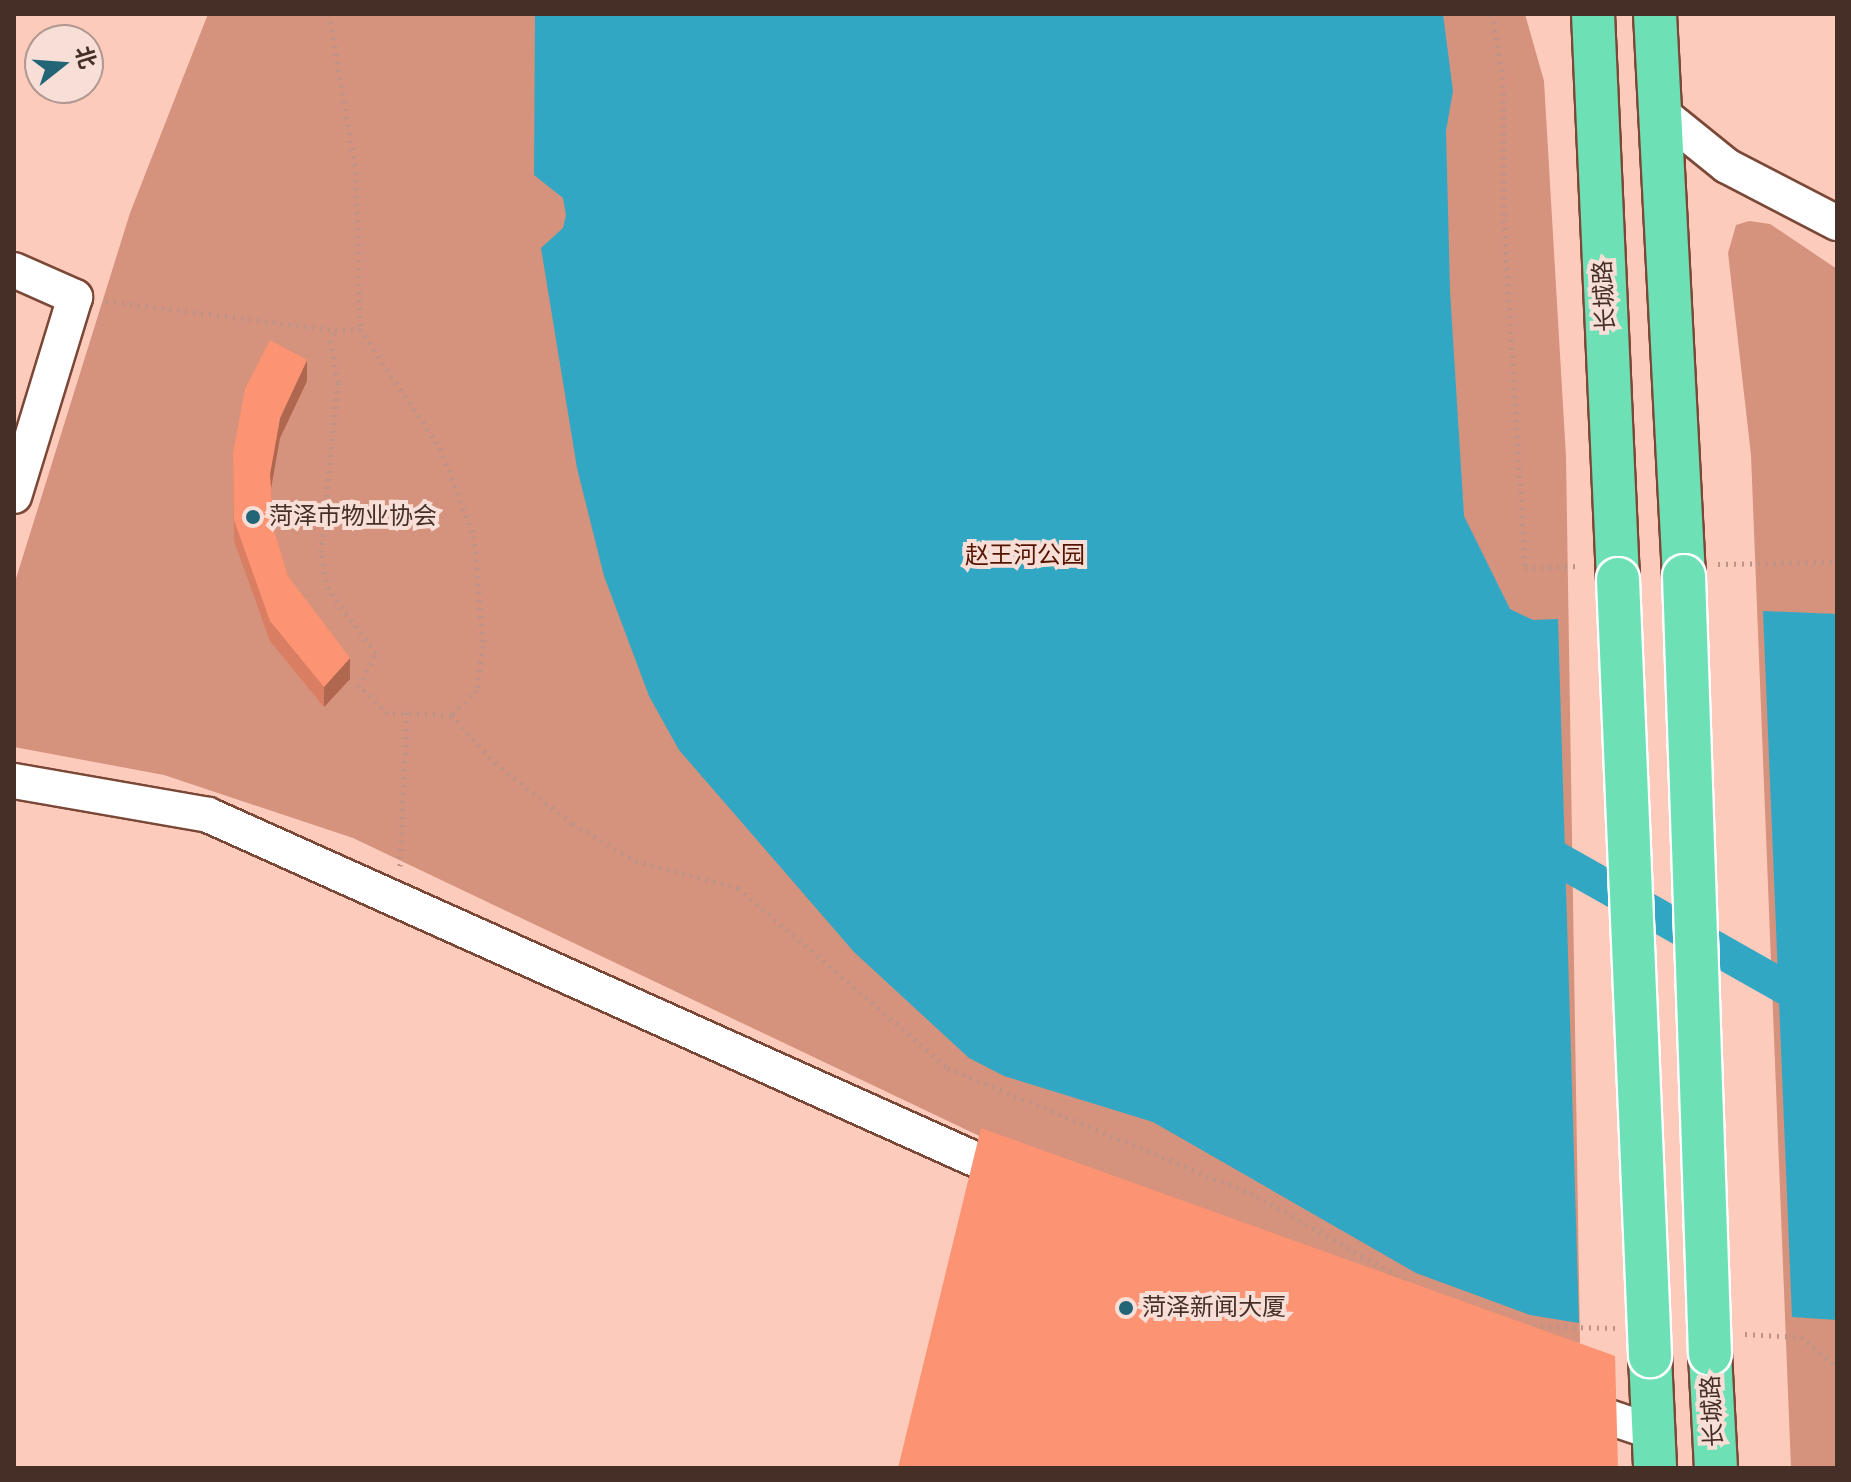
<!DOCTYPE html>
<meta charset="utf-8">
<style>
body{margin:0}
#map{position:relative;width:1851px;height:1482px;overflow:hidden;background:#fccbbb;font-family:Roboto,"Noto Sans SC",sans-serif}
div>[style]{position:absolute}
.green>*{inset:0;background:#d5927d}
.water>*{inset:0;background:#32a7c4}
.canal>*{height:34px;margin:-17px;padding:0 17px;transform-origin:17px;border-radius:17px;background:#32a7c4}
.path>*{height:5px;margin-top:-2.5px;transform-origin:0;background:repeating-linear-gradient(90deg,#bc9487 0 2px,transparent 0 8px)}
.roads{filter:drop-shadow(2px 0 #7b4837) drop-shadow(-2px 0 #7b4837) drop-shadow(0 2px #7b4837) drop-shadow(0 -2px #7b4837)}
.minor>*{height:34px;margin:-17px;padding:0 17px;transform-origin:17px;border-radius:17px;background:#fff}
.major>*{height:42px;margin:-21px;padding:0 21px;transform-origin:21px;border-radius:21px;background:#6de1b5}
.bridges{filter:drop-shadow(2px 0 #fff) drop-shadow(-2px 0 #fff) drop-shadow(0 2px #fff) drop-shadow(0 -2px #fff)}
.major-bridge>*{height:42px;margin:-21px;padding:0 21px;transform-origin:21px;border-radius:21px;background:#6de1b5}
.wall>*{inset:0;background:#d97e62}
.shaded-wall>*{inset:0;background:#b06750}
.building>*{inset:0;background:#fc9372}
.dots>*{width:22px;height:22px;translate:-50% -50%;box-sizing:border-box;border:4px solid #f7ded6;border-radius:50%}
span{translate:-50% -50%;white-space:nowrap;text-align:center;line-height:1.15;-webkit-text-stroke:8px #f7ded6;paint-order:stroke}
.street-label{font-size:24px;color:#462f27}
.poi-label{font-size:24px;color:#462f27}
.left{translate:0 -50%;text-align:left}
.park-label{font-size:24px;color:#541400}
.frame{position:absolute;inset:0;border:16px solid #462f27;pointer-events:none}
.north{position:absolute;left:24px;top:24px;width:80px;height:80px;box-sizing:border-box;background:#f7ded6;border:2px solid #b09890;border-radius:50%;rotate:73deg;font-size:22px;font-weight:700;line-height:32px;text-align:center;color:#462f27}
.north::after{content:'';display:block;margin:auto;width:28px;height:36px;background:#216577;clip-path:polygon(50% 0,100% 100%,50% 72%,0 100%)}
</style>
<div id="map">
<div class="green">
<i style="clip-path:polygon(208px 14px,1525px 14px,1544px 81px,1566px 457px,1580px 1343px,1508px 1333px,992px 1142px,353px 838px,164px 775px,14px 747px,14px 585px,130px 213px)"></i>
<i style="clip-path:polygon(1749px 221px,1770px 224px,1837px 269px,1837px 1468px,1791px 1468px,1751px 455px,1728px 253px,1736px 225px)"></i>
</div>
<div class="water">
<i style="clip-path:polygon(535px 14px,1443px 14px,1453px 91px,1446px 131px,1450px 291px,1464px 516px,1510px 609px,1533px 620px,1558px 619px,1579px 1323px,1530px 1315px,1416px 1273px,1153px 1122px,1004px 1076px,969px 1058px,854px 952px,679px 750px,649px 696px,604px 576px,577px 468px,541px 248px,563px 228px,566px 215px,563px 198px,534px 175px)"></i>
<i style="clip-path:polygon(1763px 611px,1837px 614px,1837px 1320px,1792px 1317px)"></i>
</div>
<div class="canal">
<i style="left:1526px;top:841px;width:357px;rotate:29.5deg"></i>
</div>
<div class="path">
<i style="left:329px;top:14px;width:160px;rotate:80.3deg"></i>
<i style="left:356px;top:172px;width:157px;rotate:88.5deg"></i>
<i style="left:360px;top:329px;width:143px;rotate:56.1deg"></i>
<i style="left:440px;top:448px;width:94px;rotate:68.9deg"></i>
<i style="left:474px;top:536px;width:110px;rotate:85.3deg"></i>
<i style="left:483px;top:646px;width:44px;rotate:97.8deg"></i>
<i style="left:477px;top:690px;width:36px;rotate:136deg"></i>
<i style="left:451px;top:715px;width:63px;rotate:-178.2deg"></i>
<i style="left:388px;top:713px;width:40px;rotate:-137deg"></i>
<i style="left:359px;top:686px;width:37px;rotate:-63deg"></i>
<i style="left:376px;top:653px;width:80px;rotate:-126.9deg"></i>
<i style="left:328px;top:589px;width:38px;rotate:-101deg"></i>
<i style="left:321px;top:552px;width:171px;rotate:-84.3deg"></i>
<i style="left:338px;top:382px;width:41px;rotate:-101.3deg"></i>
<i style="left:330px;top:342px;width:13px;rotate:-67deg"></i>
<i style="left:335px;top:330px;width:25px;rotate:-2deg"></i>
<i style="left:1492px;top:14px;width:64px;rotate:80.1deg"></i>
<i style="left:1503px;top:77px;width:143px;rotate:89.6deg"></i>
<i style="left:1504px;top:220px;width:349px;rotate:86.5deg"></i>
<i style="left:1525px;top:568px;width:55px;rotate:-2.1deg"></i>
<i style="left:106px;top:301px;width:231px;rotate:7.2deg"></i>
<i style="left:1718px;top:564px;width:119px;rotate:-1deg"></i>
<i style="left:451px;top:715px;width:65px;rotate:47.5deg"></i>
<i style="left:495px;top:763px;width:99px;rotate:38deg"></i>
<i style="left:573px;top:824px;width:73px;rotate:30.4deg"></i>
<i style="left:636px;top:861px;width:106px;rotate:14.8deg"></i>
<i style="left:738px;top:888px;width:277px;rotate:40.6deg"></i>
<i style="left:948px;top:1068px;width:334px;rotate:22.5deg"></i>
<i style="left:1257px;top:1196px;width:173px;rotate:29.8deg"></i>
<i style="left:400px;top:866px;width:154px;rotate:-87.4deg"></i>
<i style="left:1525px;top:1326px;width:90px;rotate:1.3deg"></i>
<i style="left:1745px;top:1334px;width:56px;rotate:3.1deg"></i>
<i style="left:1801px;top:1337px;width:47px;rotate:39.8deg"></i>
</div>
<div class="roads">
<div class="minor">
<i style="left:1660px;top:112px;width:86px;rotate:38.9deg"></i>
<i style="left:1727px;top:166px;width:124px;rotate:27.4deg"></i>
<i style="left:14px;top:270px;width:67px;rotate:23.9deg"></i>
<i style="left:75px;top:297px;width:208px;rotate:107deg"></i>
<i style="left:14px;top:781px;width:197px;rotate:9.9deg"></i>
<i style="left:208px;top:815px;width:887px;rotate:24.17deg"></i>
<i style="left:1576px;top:1406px;width:81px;rotate:18.7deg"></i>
</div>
<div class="major">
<i style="left:1593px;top:14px;width:566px;rotate:87.47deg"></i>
<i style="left:1655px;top:14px;width:563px;rotate:87.05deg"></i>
<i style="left:1710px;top:1354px;width:114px;rotate:87deg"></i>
<i style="left:1650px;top:1356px;width:112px;rotate:87.4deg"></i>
</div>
</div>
<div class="bridges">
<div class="major-bridge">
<i style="left:1684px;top:576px;width:778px;rotate:88.09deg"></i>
<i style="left:1618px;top:579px;width:778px;rotate:87.64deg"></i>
</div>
</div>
<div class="wall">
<i style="clip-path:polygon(307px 381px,280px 438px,271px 488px,274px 530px,288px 576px,350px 679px,324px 707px,270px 641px,234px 541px,233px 453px)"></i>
</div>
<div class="shaded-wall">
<i style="clip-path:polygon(307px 360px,307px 381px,280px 438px,270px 494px,270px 474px,280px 418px)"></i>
<i style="clip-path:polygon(350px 658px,350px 679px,324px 707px,324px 687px)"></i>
</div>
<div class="building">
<i style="clip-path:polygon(270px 340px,307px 360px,280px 418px,270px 474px,274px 530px,288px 576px,350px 658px,324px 687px,270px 621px,234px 520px,233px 453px,245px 389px)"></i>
<i style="clip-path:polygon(981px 1128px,1615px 1356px,1618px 1468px,898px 1468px)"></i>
</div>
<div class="dots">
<i style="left:253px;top:517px;background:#216577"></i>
<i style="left:1126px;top:1308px;background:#216577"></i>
</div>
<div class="street-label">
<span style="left:1605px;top:296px;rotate:-93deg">长城路</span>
<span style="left:1713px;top:1411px;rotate:-93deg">长城路</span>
</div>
<div class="poi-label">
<span class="left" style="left:269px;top:517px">菏泽市物业协会</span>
<span class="left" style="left:1142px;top:1308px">菏泽新闻大厦</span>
</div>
<div class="park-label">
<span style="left:1025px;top:556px">赵王河公园</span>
</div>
<div class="frame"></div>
<div class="north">北</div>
</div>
